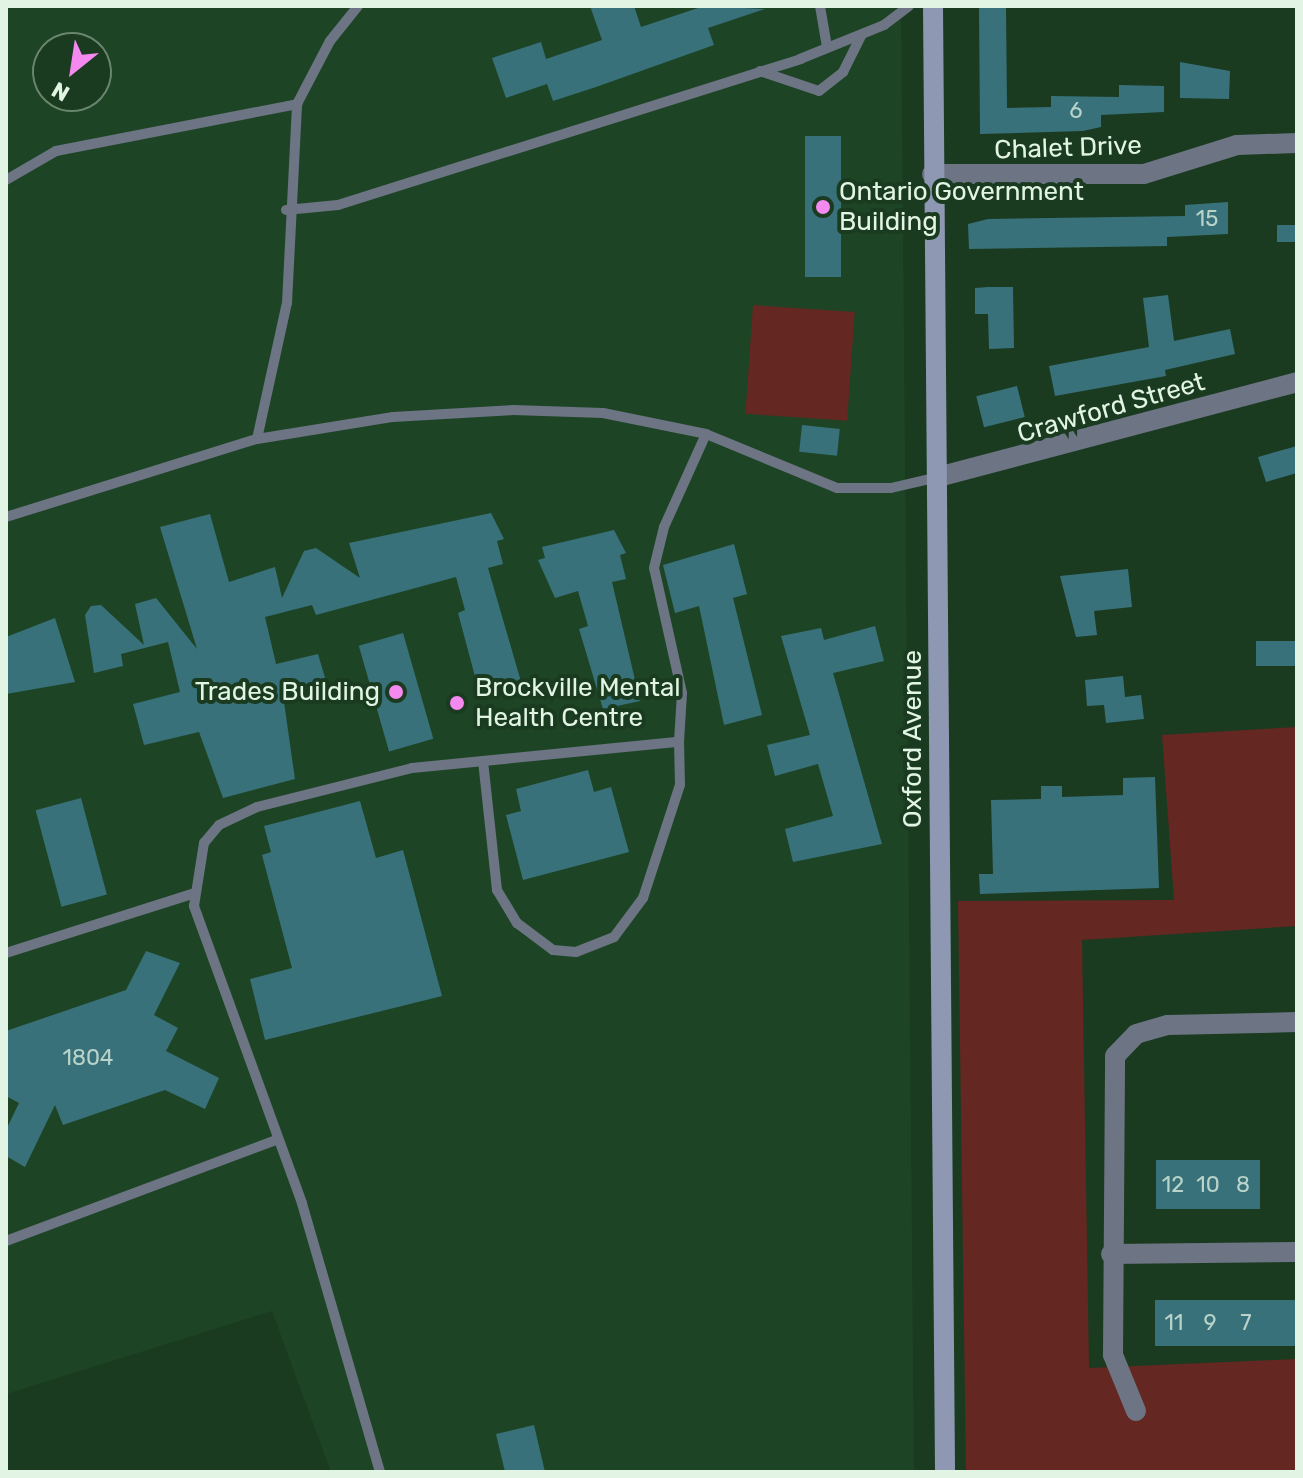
<!DOCTYPE html>
<style>
body{margin:0}
#map{position:relative;width:1303px;height:1478px;overflow:hidden;background:#1a3b20;font-family:Rubik,sans-serif}
div>[style]{position:absolute}
.built>*{inset:0;background:#1d4525}
.green>*{inset:0;background:#642721;transform-origin:0 0}
.building>*{inset:0;background:#39717a;transform-origin:0 0}
.lane>*{height:10px;margin:-5px;padding:0 5px;transform-origin:5px;border-radius:5px;background:#6d7484}
.street>*{height:20px;margin:-10px;padding:0 10px;transform-origin:10px;border-radius:10px;background:#6d7484}
.secondary>*{height:20px;margin:-10px;padding:0 10px;transform-origin:10px;border-radius:10px;background:#8e98b3}
.dots>*{width:22px;height:22px;translate:-50% -50%;box-sizing:border-box;border:4px solid #1a3b20;border-radius:50%}
span{translate:-50% -50%;white-space:nowrap;text-align:center;line-height:1.15;-webkit-text-stroke:8px #1a3b20;paint-order:stroke}
.number-label{font-size:22px;color:#b8d4ca}
.number-label span{-webkit-text-stroke-width:0}
.street-label{font-size:26px;color:#e2f5e4}
.poi-label{font-size:26px;color:#e2f5e4}
.left{translate:0 -50%;text-align:left}
.right{translate:-100% -50%;text-align:right}
.frame{position:absolute;inset:0;border:8px solid #e2f5e4;pointer-events:none}
.north{position:absolute;left:32px;top:32px;width:80px;height:80px;box-sizing:border-box;background:#1a3b20;border:2px solid #6a856e;border-radius:50%;rotate:210deg;font-size:22px;font-weight:700;line-height:32px;text-align:center;color:#e2f5e4}
.north::after{content:'';display:block;margin:auto;width:28px;height:36px;background:#f489f0;clip-path:polygon(50% 0,100% 100%,50% 72%,0 100%)}
</style>
<div id="map">
<div class="built">
<i style="clip-path:polygon(evenodd,6px 6px,901px 6px,914px 1472px,331px 1472px,272px 1311px,6px 1394px,6px 6px,48px 48px,96px 48px,96px 96px,48px 96px,48px 48px)"></i>
</div>
<div class="green">
<i style="left:753px;top:305px;width:102px;height:109px;rotate:4deg"></i>
<i style="clip-path:polygon(1297px 727px,1297px 926px,1082px 940px,1089px 1368px,1297px 1359px,1297px 1472px,966px 1472px,958px 901px,1174px 900px,1162px 735px)"></i>
</div>
<div class="building">
<i style="clip-path:polygon(590px 6px,634px 6px,641px 27px,704px 6px,765px 9px,708px 28px,714px 45px,596px 87px,553px 101px,547px 84px,506px 98px,492px 58px,541px 42px,546px 59px,602px 40px)"></i>
<i style="clip-path:polygon(979px 6px,1006px 6px,1007px 108px,1051px 107px,1051px 96px,1119px 97px,1119px 85px,1164px 86px,1164px 112px,1101px 115px,1101px 127px,1083px 131px,980px 134px)"></i>
<i style="clip-path:polygon(1180px 62px,1230px 71px,1229px 99px,1180px 98px)"></i>
<i style="left:805px;top:136px;width:36px;height:141px"></i>
<i style="clip-path:polygon(1228px 202px,1228px 234px,1167px 237px,1167px 246px,969px 249px,968px 224px,988px 219px,1185px 216px,1185px 205px)"></i>
<i style="left:1277px;top:225px;width:20px;height:17px"></i>
<i style="clip-path:polygon(988px 287px,1013px 287px,1014px 348px,989px 349px,988px 314px,975px 314px,975px 288px)"></i>
<i style="clip-path:polygon(1168px 295px,1174px 341px,1230px 329px,1235px 354px,1165px 370px,1166px 376px,1055px 396px,1049px 366px,1149px 347px,1143px 298px)"></i>
<i style="left:1017px;top:386px;width:32px;height:42px;rotate:76deg"></i>
<i style="left:802px;top:425px;width:38px;height:27px;rotate:6deg"></i>
<i style="clip-path:polygon(1297px 446px,1297px 473px,1266px 482px,1258px 457px)"></i>
<i style="clip-path:polygon(491px 513px,504px 539px,497px 541px,503px 564px,488px 568px,522px 685px,480px 695px,458px 613px,465px 610px,456px 577px,316px 615px,312px 605px,265px 617px,276px 664px,318px 654px,329px 691px,284px 702px,295px 779px,223px 798px,199px 732px,144px 745px,133px 704px,180px 692px,168px 642px,121px 654px,123px 666px,94px 673px,85px 615px,91px 606px,101px 605px,144px 645px,135px 604px,156px 598px,197px 649px,160px 527px,210px 514px,229px 582px,275px 567px,282px 598px,304px 551px,316px 548px,360px 578px,349px 543px)"></i>
<i style="clip-path:polygon(614px 530px,626px 553px,620px 555px,626px 579px,612px 582px,640px 701px,603px 709px,579px 629px,588px 626px,578px 591px,555px 598px,538px 560px,545px 558px,542px 547px)"></i>
<i style="clip-path:polygon(734px 544px,747px 594px,733px 598px,762px 715px,724px 725px,699px 606px,675px 613px,663px 565px)"></i>
<i style="clip-path:polygon(1128px 569px,1132px 607px,1094px 611px,1097px 635px,1076px 637px,1060px 576px)"></i>
<i style="clip-path:polygon(55px 618px,75px 682px,6px 694px,6px 637px)"></i>
<i style="clip-path:polygon(875px 626px,884px 661px,833px 673px,882px 844px,793px 862px,785px 829px,833px 816px,818px 764px,775px 776px,767px 745px,810px 735px,781px 636px,821px 628px,824px 640px)"></i>
<i style="left:403px;top:633px;width:110px;height:46px;rotate:74deg"></i>
<i style="left:1297px;top:641px;width:25px;height:41px;rotate:90deg"></i>
<i style="clip-path:polygon(1123px 676px,1125px 697px,1141px 695px,1144px 719px,1106px 723px,1104px 705px,1087px 706px,1085px 680px)"></i>
<i style="clip-path:polygon(588px 770px,594px 792px,611px 787px,629px 852px,523px 880px,506px 815px,521px 811px,516px 789px)"></i>
<i style="clip-path:polygon(1155px 777px,1159px 888px,980px 894px,979px 874px,993px 874px,991px 800px,1041px 799px,1041px 786px,1062px 786px,1062px 797px,1123px 795px,1123px 778px)"></i>
<i style="left:81px;top:798px;width:100px;height:47px;rotate:75deg"></i>
<i style="clip-path:polygon(360px 801px,376px 858px,403px 850px,442px 996px,265px 1040px,250px 979px,292px 968px,262px 855px,271px 852px,264px 826px)"></i>
<i style="clip-path:polygon(146px 951px,180px 963px,154px 1015px,178px 1028px,166px 1051px,219px 1078px,205px 1109px,165px 1090px,63px 1125px,55px 1105px,25px 1167px,6px 1156px,6px 1130px,19px 1103px,6px 1096px,6px 1031px,126px 990px)"></i>
<i style="left:1156px;top:1160px;width:104px;height:49px"></i>
<i style="left:1155px;top:1300px;width:142px;height:46px"></i>
<i style="clip-path:polygon(534px 1425px,545px 1472px,505px 1472px,496px 1434px)"></i>
</div>
<div class="lane">
<i style="left:820px;top:6px;width:42px;rotate:80.3deg"></i>
<i style="left:760px;top:71px;width:62px;rotate:18.7deg"></i>
<i style="left:819px;top:91px;width:31px;rotate:-38deg"></i>
<i style="left:843px;top:72px;width:40px;rotate:-63.4deg"></i>
<i style="left:6px;top:180px;width:58px;rotate:-30.1deg"></i>
<i style="left:56px;top:151px;width:246px;rotate:-11deg"></i>
<i style="left:286px;top:210px;width:52px;rotate:-5.5deg"></i>
<i style="left:338px;top:205px;width:485px;rotate:-17.5deg"></i>
<i style="left:800px;top:59px;width:91px;rotate:-22deg"></i>
<i style="left:884px;top:25px;width:31px;rotate:-37deg"></i>
<i style="left:257px;top:439px;width:139px;rotate:-77.6deg"></i>
<i style="left:287px;top:303px;width:199px;rotate:-87.1deg"></i>
<i style="left:297px;top:104px;width:71px;rotate:-62.4deg"></i>
<i style="left:330px;top:41px;width:45px;rotate:-51.3deg"></i>
<i style="left:6px;top:517px;width:263px;rotate:-17.3deg"></i>
<i style="left:257px;top:439px;width:138px;rotate:-9.2deg"></i>
<i style="left:393px;top:417px;width:120px;rotate:-3.3deg"></i>
<i style="left:513px;top:410px;width:90px;rotate:1.9deg"></i>
<i style="left:603px;top:413px;width:105px;rotate:11.5deg"></i>
<i style="left:706px;top:434px;width:142px;rotate:22.4deg"></i>
<i style="left:837px;top:488px;width:54px"></i>
<i style="left:891px;top:488px;width:48px;rotate:-13.2deg"></i>
<i style="left:483px;top:761px;width:130px;rotate:83.8deg"></i>
<i style="left:497px;top:890px;width:39px;rotate:59deg"></i>
<i style="left:517px;top:923px;width:45px;rotate:36.9deg"></i>
<i style="left:553px;top:950px;width:23px;rotate:5deg"></i>
<i style="left:576px;top:952px;width:41px;rotate:-21.5deg"></i>
<i style="left:614px;top:937px;width:49px;rotate:-53.4deg"></i>
<i style="left:643px;top:898px;width:119px;rotate:-71.9deg"></i>
<i style="left:680px;top:785px;width:43px;rotate:-91.3deg"></i>
<i style="left:6px;top:953px;width:198px;rotate:-17.6deg"></i>
<i style="left:6px;top:1241px;width:288px;rotate:-20.5deg"></i>
<i style="left:380px;top:1472px;width:280px;rotate:-106.2deg"></i>
<i style="left:302px;top:1203px;width:316px;rotate:-110deg"></i>
<i style="left:194px;top:906px;width:64px;rotate:-81deg"></i>
<i style="left:204px;top:843px;width:23px;rotate:-50deg"></i>
<i style="left:219px;top:825px;width:42px;rotate:-25.3deg"></i>
<i style="left:257px;top:807px;width:160px;rotate:-14.1deg"></i>
<i style="left:412px;top:768px;width:268px;rotate:-5.6deg"></i>
<i style="left:679px;top:742px;width:49px;rotate:-86.5deg"></i>
<i style="left:682px;top:693px;width:128px;rotate:-102.6deg"></i>
<i style="left:654px;top:568px;width:42px;rotate:-76.3deg"></i>
<i style="left:664px;top:527px;width:102px;rotate:-65.7deg"></i>
</div>
<div class="street">
<i style="left:932px;top:174px;width:212px"></i>
<i style="left:1144px;top:174px;width:97px;rotate:-17.3deg"></i>
<i style="left:1237px;top:145px;width:60px;rotate:-1.9deg"></i>
<i style="left:938px;top:477px;width:371px;rotate:-14.8deg"></i>
<i style="left:1111px;top:1254px;width:186px;rotate:-0.6deg"></i>
<i style="left:1136px;top:1411px;width:61px;rotate:-112.3deg"></i>
<i style="left:1113px;top:1355px;width:299px;rotate:-89.6deg"></i>
<i style="left:1115px;top:1056px;width:30px;rotate:-46deg"></i>
<i style="left:1136px;top:1034px;width:33px;rotate:-16deg"></i>
<i style="left:1168px;top:1025px;width:129px;rotate:-1.3deg"></i>
</div>
<div class="secondary">
<i style="left:933px;top:6px;width:1466px;rotate:89.53deg"></i>
</div>
<div class="dots">
<i style="left:823px;top:207px;background:#f489f0"></i>
<i style="left:396px;top:692px;background:#f489f0"></i>
<i style="left:457px;top:703px;background:#f489f0"></i>
</div>
<div class="number-label">
<span style="left:1076px;top:111px">6</span>
<span style="left:1207px;top:219px">15</span>
<span style="left:88px;top:1058px">1804</span>
<span style="left:1173px;top:1185px">12</span>
<span style="left:1208px;top:1185px">10</span>
<span style="left:1243px;top:1185px">8</span>
<span style="left:1174px;top:1323px">11</span>
<span style="left:1210px;top:1323px">9</span>
<span style="left:1246px;top:1323px">7</span>
</div>
<div class="street-label">
<span style="left:1068px;top:148px;rotate:-2deg">Chalet Drive</span>
<span style="left:1111px;top:408px;rotate:-16deg">Crawford Street</span>
<span style="left:913px;top:739px;rotate:-90deg">Oxford Avenue</span>
</div>
<div class="poi-label">
<span class="left" style="left:839px;top:207px">Ontario Government<br>Building</span>
<span class="left" style="left:475px;top:703px">Brockville Mental<br>Health Centre</span>
<span class="right" style="left:380px;top:692px">Trades Building</span>
</div>
<div class="frame"></div>
<div class="north">N</div>
</div>
